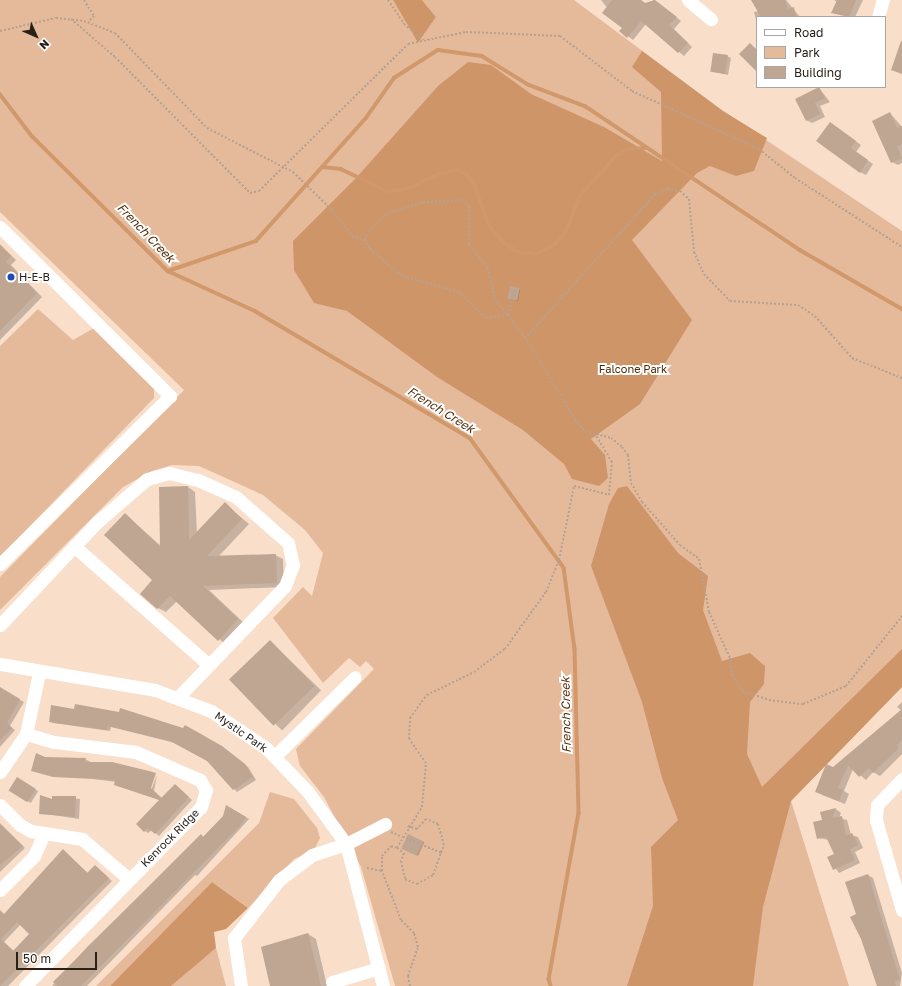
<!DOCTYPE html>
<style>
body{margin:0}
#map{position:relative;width:902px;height:986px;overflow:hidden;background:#f9deca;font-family:"Golos Text",sans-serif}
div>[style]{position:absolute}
.green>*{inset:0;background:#e5ba9a}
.forest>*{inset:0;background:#ce9569}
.shadow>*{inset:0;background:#0003;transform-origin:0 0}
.stream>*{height:3.5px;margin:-1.75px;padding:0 1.75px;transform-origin:1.75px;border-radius:1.75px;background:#d1986b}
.building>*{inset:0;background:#bfa693;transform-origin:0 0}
.path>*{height:2px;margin-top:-1px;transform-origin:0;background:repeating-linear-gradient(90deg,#b6a191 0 2px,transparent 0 4px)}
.minor>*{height:13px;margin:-6.5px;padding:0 6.5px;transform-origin:6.5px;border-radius:6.5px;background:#fff}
.dots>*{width:11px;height:11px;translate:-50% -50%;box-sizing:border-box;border:2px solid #fff;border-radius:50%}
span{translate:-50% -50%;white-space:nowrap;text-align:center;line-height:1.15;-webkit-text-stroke:4px #fff;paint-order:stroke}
.poi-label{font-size:11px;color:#292018}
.left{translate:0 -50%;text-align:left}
.park-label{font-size:11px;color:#4f2a05}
.street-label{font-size:11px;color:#292018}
.water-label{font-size:12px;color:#57310e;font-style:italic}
.legend{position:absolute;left:756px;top:16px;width:130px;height:72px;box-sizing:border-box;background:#fff;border:1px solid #a9a6a3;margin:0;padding:5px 7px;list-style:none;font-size:12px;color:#292018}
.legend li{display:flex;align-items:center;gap:8px;height:20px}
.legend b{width:20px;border:1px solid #a9a6a3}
.north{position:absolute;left:16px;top:16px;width:40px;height:40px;-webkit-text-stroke:3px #fff;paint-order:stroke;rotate:135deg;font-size:11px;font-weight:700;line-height:16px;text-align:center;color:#292018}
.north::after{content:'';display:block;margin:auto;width:14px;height:18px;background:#292018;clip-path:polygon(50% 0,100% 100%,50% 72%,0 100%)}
.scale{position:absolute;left:16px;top:952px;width:81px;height:18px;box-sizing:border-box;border:2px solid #292018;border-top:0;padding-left:5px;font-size:12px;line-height:14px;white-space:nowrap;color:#292018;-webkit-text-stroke:3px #fff;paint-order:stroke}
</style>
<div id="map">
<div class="green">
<i style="clip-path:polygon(0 0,393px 0,418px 43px,436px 17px,422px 0,574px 0,723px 111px,902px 231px,902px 687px,791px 801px,849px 986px,395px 986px,361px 867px,324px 797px,300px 766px,296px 749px,374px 669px,366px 661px,360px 667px,349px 658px,323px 683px,273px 618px,303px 587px,312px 596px,323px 553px,305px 530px,263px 495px,199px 466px,172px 465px,152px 471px,123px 487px,0 610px,0 577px,184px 390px,0 212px)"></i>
<i style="clip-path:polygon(38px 309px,73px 340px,94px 328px,154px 388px,154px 398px,0 557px,0 346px)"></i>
<i style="clip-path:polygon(270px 792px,294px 799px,317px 828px,320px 838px,314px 850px,294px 859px,248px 908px,212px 882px,110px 986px,96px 986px,259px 823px)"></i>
<i style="clip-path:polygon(216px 948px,226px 986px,171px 986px,196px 964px)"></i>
</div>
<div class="forest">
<i style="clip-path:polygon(393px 0,422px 0,436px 17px,418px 43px)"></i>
<i style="clip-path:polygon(642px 51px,723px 111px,767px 138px,754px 171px,736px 176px,710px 166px,697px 173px,632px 240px,692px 320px,640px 404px,591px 439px,605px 455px,608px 478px,599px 486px,572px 479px,564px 464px,523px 430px,437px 377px,347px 311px,314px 303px,294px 270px,293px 241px,356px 178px,438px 86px,468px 62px,491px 65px,531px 94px,604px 127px,662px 161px,661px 92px,632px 67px)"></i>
<i style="clip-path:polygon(627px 486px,678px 553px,708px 576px,703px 610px,722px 661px,750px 653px,765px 666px,764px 684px,750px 702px,747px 754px,762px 787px,902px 649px,902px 687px,791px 801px,763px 907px,753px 986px,627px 986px,653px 906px,651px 847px,678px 820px,662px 778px,642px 702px,591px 566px,609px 504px,618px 488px)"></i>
<i style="clip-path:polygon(212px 882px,248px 908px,226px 929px,214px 932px,216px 948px,171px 986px,110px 986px)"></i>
</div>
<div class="shadow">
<i style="clip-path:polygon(601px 0,641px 0,646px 4px,654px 0,681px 21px,674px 29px,692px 47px,684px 56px,646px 24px,633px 40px,621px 31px,623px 28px)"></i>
<i style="clip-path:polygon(752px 0,786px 0,800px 17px,757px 17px,757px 23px,754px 12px,759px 11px)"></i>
<i style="clip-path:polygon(834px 0,863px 0,855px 17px,834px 13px,837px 2px)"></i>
<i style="clip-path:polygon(727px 56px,731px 58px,728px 75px,711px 71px)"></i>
<i style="clip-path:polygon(819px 88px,830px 102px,820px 106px,825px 117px,812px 123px,806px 120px)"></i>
<i style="clip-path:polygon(890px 113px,902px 127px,902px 163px,898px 165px,892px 162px)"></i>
<i style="clip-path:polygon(835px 126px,861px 145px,856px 152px,873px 164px,866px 175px,860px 172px)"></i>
<i style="clip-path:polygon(0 244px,16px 260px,11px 265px,42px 297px,0 340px)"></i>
<i style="clip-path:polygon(520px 289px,518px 301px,510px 299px)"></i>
<i style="clip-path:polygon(188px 487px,195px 492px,197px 534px,225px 504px,249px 524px,218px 557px,275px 555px,283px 559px,284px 587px,209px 590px,245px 624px,226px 645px,177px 601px,166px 612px,158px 608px,153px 580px,125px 514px,161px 546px)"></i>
<i style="left:270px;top:641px;width:71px;height:56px;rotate:44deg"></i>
<i style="clip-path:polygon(0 689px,24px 702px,10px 726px,15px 730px,0 747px)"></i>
<i style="clip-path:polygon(902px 702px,902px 754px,880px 776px,873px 772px,866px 780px,853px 769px,844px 791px,849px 794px,845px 804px,822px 795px,833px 768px,902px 711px,897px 707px)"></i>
<i style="clip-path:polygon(52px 706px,226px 750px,248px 767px,256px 780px,237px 792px,208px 761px,175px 743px,111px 727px,110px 731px,53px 723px,50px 721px)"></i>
<i style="clip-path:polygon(45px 758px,85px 759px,150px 793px,157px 775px,154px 791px,162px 798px,175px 785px,192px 800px,159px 836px,152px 830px,148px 833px,145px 831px,160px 800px,116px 782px,33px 771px)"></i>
<i style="left:17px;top:778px;width:25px;height:14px;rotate:32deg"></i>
<i style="clip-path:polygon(53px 797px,80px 799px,79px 819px,40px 813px)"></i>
<i style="clip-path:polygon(227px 806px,249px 819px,197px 876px,195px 875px,87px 986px,52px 986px,88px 946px,201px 836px,203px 837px,224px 817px)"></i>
<i style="clip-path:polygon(836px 809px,841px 813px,839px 818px,847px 820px,851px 835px,858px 837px,863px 848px,855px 852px,860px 863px,839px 873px,828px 858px,836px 854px,829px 840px,818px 838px,824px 821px,822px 813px)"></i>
<i style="clip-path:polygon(0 823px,25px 848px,0 872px)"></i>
<i style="left:409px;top:835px;width:17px;height:15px;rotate:25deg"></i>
<i style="clip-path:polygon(evenodd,63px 850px,88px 873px,95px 866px,112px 881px,8px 986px,0 986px,0 914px,5px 915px,63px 850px,21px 924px,31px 934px,14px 951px,4px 942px,21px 924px)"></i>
<i style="clip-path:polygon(868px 875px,873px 878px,902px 973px,900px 986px,877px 986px,862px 938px,858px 914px)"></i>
<i style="clip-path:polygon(308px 934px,316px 939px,327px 986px,274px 986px)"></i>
</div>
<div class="stream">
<i style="left:0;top:94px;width:53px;rotate:52.7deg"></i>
<i style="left:32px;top:136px;width:192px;rotate:44.8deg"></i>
<i style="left:168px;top:271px;width:96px;rotate:24.7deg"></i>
<i style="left:255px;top:311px;width:250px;rotate:30.6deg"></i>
<i style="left:470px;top:438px;width:160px;rotate:54.1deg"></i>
<i style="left:564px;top:568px;width:82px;rotate:82.3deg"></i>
<i style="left:575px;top:649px;width:164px;rotate:88.6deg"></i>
<i style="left:579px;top:813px;width:169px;rotate:100.2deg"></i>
<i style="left:549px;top:979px;width:7px;rotate:74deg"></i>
<i style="left:322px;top:167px;width:19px;rotate:6deg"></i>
<i style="left:341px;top:169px;width:51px;rotate:25.6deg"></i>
<i style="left:387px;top:191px;width:17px;rotate:-3deg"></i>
<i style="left:404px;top:190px;width:41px;rotate:-24.7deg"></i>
<i style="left:441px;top:173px;width:17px;rotate:-10deg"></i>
<i style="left:458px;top:170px;width:11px;rotate:27deg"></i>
<i style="left:468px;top:175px;width:12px;rotate:55deg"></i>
<i style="left:475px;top:185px;width:42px;rotate:70.7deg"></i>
<i style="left:489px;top:225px;width:23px;rotate:50deg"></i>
<i style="left:504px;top:243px;width:17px;rotate:31deg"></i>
<i style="left:519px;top:252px;width:17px;rotate:7deg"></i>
<i style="left:536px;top:254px;width:17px;rotate:-24deg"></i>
<i style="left:552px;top:247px;width:17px;rotate:-45deg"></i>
<i style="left:564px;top:235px;width:42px;rotate:-67.7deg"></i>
<i style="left:580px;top:196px;width:54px;rotate:-48deg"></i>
<i style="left:616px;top:156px;width:15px;rotate:-28deg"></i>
<i style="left:629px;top:149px;width:17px;rotate:-3deg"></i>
<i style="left:168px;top:271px;width:93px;rotate:-18.8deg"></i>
<i style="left:256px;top:241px;width:165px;rotate:-48.2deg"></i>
<i style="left:366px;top:118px;width:49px;rotate:-55deg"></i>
<i style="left:394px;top:78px;width:52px;rotate:-32.5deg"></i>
<i style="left:438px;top:50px;width:44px;rotate:7.8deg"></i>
<i style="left:482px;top:56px;width:55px;rotate:31.7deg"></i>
<i style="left:529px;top:85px;width:60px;rotate:20.6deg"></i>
<i style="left:585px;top:106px;width:259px;rotate:33.8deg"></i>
<i style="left:800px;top:250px;width:118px;rotate:30deg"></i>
</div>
<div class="building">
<i style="clip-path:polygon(612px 0,641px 0,645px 3px,655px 0,677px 17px,669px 25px,688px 43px,678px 53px,641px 21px,627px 38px,619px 31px,622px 28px,602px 13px)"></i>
<i style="clip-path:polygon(751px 0,785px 0,788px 9px,794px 7px,796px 17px,761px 17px)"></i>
<i style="clip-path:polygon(837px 0,856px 0,849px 17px,831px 13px)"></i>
<i style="clip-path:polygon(901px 41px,902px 42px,902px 74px,891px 70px)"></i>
<i style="clip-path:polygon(750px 43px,757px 50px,757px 72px,739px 54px)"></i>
<i style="left:713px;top:53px;width:15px;height:19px;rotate:8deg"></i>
<i style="clip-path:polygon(819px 87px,825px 98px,815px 103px,820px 114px,806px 121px,795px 99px)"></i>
<i style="clip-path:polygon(890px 112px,897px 128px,902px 126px,902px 144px,897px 146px,902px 158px,891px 163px,872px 121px)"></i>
<i style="clip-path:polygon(830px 122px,856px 141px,851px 148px,868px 160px,860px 173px,816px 141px)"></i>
<i style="clip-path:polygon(0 245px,11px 256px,6px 262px,37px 293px,0 331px)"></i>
<i style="left:510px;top:286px;width:10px;height:13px;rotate:11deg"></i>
<i style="clip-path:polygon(188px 486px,189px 540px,225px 502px,242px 519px,207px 556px,276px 554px,277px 583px,203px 586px,238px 619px,218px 641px,170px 596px,157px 609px,140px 594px,152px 580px,104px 535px,125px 513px,160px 547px,159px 487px)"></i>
<i style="left:270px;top:640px;width:64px;height:57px;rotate:46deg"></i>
<i style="clip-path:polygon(0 687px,20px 699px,7px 723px,12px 728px,0 740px)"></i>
<i style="clip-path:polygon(75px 704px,119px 712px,120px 708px,183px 728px,185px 725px,222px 746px,245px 764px,253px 777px,233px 790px,207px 761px,170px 741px,108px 726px,107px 730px,49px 722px,51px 705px,74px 709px)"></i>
<i style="clip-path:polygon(902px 709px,902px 740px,897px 745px,899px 748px,873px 773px,869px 768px,859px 777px,848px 765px,838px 788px,843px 790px,839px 801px,815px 792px,826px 764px,833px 767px)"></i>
<i style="clip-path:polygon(36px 753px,45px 757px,86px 758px,85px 762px,112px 762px,149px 771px,156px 773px,151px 788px,161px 798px,175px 784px,189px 797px,155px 834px,148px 828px,144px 832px,136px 824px,159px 800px,114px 785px,115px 780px,53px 777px,31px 771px)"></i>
<i style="left:17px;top:777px;width:22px;height:16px;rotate:32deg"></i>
<i style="clip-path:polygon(40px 795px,52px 799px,52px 796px,76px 796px,75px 817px,39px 814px)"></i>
<i style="clip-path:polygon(226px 805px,246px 817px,241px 825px,81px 986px,57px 986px,53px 982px,201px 834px,203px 837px,223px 816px)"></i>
<i style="clip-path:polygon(836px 808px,832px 818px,842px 816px,846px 836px,852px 833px,858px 845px,850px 849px,855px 860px,833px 870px,827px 857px,834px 854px,826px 837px,817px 839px,813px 822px,822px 820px,820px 812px)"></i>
<i style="clip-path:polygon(0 824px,23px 846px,0 865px)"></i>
<i style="left:408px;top:834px;width:17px;height:16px;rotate:25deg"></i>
<i style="clip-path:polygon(evenodd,63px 849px,87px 873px,95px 865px,109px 878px,0 986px,0 910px,4px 914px,63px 849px,17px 922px,29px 934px,13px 951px,1px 939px,17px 922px)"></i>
<i style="clip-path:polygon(868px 874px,900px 980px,895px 981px,896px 986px,877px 986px,861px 939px,850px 917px,856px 914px,845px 882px)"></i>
<i style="clip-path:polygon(308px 933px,321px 986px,270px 986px,261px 947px)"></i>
</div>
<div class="path">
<i style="left:84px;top:0;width:19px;rotate:58deg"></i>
<i style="left:94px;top:16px;width:8px;rotate:135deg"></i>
<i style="left:388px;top:0;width:29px;rotate:56deg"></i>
<i style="left:404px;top:24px;width:25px;rotate:40deg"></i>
<i style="left:71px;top:19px;width:58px;rotate:40.8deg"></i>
<i style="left:115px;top:57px;width:192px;rotate:45.2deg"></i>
<i style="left:250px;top:193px;width:9px;rotate:-13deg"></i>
<i style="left:259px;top:191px;width:209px;rotate:-44.6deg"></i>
<i style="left:408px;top:44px;width:59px;rotate:-11.7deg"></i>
<i style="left:466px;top:32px;width:94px;rotate:2.4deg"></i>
<i style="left:560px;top:36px;width:91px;rotate:37.4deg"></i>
<i style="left:632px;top:91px;width:140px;rotate:24.5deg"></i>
<i style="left:759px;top:149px;width:46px;rotate:38.9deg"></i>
<i style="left:795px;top:178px;width:127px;rotate:32.8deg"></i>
<i style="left:0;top:31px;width:57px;rotate:-13.1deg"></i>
<i style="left:56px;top:18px;width:28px;rotate:6deg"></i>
<i style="left:84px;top:21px;width:33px;rotate:21deg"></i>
<i style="left:115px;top:33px;width:132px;rotate:45.9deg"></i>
<i style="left:207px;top:128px;width:97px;rotate:27.1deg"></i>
<i style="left:293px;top:172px;width:54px;rotate:44.3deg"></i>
<i style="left:332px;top:210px;width:33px;rotate:52deg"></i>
<i style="left:352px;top:236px;width:14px;rotate:17deg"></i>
<i style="left:508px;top:315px;width:22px;rotate:172deg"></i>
<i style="left:486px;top:318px;width:37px;rotate:-136deg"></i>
<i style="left:459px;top:292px;width:59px;rotate:-164.3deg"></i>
<i style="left:402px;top:276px;width:43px;rotate:-139.7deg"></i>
<i style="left:369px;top:248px;width:9px;rotate:-117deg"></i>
<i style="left:365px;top:240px;width:9px;rotate:-69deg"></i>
<i style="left:368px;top:232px;width:28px;rotate:-44deg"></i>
<i style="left:388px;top:213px;width:37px;rotate:-17deg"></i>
<i style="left:423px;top:202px;width:39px;rotate:-3deg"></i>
<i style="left:462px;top:200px;width:9px;rotate:41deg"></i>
<i style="left:469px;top:206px;width:38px;rotate:90deg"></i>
<i style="left:469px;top:244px;width:31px;rotate:52deg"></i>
<i style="left:488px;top:268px;width:32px;rotate:77deg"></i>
<i style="left:495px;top:299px;width:56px;rotate:52.3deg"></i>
<i style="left:529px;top:343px;width:90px;rotate:59.1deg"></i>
<i style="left:575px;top:420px;width:15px;rotate:48deg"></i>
<i style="left:585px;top:431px;width:27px;rotate:15deg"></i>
<i style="left:611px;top:438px;width:14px;rotate:39deg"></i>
<i style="left:622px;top:447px;width:10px;rotate:53deg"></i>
<i style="left:628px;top:455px;width:28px;rotate:84deg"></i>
<i style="left:631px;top:483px;width:22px;rotate:60deg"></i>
<i style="left:642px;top:502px;width:57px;rotate:48.5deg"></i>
<i style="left:680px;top:545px;width:24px;rotate:36deg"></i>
<i style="left:699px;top:559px;width:54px;rotate:79.3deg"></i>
<i style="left:709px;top:612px;width:51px;rotate:65.5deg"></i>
<i style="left:730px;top:658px;width:17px;rotate:83deg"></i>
<i style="left:732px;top:675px;width:19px;rotate:58deg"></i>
<i style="left:742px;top:691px;width:28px;rotate:18deg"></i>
<i style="left:769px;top:700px;width:34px;rotate:7deg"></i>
<i style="left:803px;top:704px;width:47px;rotate:-22.7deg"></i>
<i style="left:846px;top:686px;width:90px;rotate:-51.3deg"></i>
<i style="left:508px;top:315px;width:27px;rotate:-75deg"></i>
<i style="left:525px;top:338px;width:194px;rotate:-47.9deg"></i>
<i style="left:655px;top:194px;width:13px;rotate:-23deg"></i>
<i style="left:667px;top:189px;width:13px;rotate:9deg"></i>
<i style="left:680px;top:191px;width:12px;rotate:42deg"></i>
<i style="left:689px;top:199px;width:53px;rotate:84.6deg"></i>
<i style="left:694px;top:252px;width:24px;rotate:66deg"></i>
<i style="left:704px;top:274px;width:37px;rotate:46deg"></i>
<i style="left:730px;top:301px;width:68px;rotate:3.4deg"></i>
<i style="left:798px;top:305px;width:20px;rotate:33deg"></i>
<i style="left:815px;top:316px;width:56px;rotate:48.6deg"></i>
<i style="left:852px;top:358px;width:54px;rotate:21.8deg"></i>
<i style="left:391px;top:832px;width:55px;rotate:22.4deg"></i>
<i style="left:397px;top:848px;width:9px;rotate:36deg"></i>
<i style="left:404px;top:853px;width:9px;rotate:111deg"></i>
<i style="left:401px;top:861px;width:18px;rotate:77deg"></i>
<i style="left:405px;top:879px;width:13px;rotate:23deg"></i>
<i style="left:417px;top:884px;width:18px;rotate:-29deg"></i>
<i style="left:433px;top:875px;width:32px;rotate:-70deg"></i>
<i style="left:444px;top:845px;width:22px;rotate:-106deg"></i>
<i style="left:438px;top:824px;width:13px;rotate:-157deg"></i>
<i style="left:426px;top:819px;width:13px;rotate:132deg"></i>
<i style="left:417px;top:829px;width:10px;rotate:-163deg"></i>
<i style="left:367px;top:868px;width:15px;rotate:11deg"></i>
<i style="left:410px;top:986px;width:10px;rotate:-101deg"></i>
<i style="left:408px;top:976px;width:31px;rotate:-71deg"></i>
<i style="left:418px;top:947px;width:15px;rotate:-106deg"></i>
<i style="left:414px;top:933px;width:18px;rotate:-135deg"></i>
<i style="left:401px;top:920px;width:53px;rotate:-111.2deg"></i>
<i style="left:382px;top:871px;width:15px;rotate:-90deg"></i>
<i style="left:382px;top:856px;width:13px;rotate:-48deg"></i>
<i style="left:391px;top:846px;width:6px;rotate:18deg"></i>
<i style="left:397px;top:848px;width:48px;rotate:-58.6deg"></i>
<i style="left:422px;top:807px;width:44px;rotate:-84.8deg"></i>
<i style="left:426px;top:763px;width:29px;rotate:-125deg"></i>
<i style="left:409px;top:739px;width:21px;rotate:-87deg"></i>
<i style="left:410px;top:718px;width:29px;rotate:-54deg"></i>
<i style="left:427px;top:695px;width:52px;rotate:-26.1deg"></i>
<i style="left:474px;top:672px;width:39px;rotate:-37deg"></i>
<i style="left:505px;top:649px;width:70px;rotate:-54.3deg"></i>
<i style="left:546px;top:592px;width:35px;rotate:-68deg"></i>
<i style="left:559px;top:560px;width:76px;rotate:-78.5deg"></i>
<i style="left:574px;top:486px;width:36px;rotate:14deg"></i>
<i style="left:609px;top:495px;width:33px;rotate:-85deg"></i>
<i style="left:612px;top:462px;width:31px;rotate:-121deg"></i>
</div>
<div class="minor">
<i style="left:688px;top:0;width:30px;rotate:40deg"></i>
<i style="left:878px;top:17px;width:18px;rotate:-74deg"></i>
<i style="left:0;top:227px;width:240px;rotate:44.8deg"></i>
<i style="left:170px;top:396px;width:239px;rotate:135.3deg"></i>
<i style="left:74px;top:546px;width:180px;rotate:41.4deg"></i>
<i style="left:0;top:625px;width:140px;rotate:-46.7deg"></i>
<i style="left:96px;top:523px;width:67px;rotate:-40.8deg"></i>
<i style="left:147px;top:479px;width:23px;rotate:-15deg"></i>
<i style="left:169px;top:473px;width:30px;rotate:14deg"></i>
<i style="left:198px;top:480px;width:42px;rotate:24.1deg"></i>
<i style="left:236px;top:497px;width:69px;rotate:41.5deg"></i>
<i style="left:288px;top:543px;width:23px;rotate:77deg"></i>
<i style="left:293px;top:565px;width:22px;rotate:111deg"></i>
<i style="left:285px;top:586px;width:154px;rotate:133.9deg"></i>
<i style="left:0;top:664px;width:157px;rotate:9.5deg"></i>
<i style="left:155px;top:690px;width:60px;rotate:20.6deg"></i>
<i style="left:211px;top:711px;width:66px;rotate:33.9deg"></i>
<i style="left:266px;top:748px;width:61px;rotate:46.3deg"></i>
<i style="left:308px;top:792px;width:64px;rotate:53.8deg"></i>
<i style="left:346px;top:844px;width:147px;rotate:75.4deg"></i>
<i style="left:275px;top:756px;width:112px;rotate:-44.6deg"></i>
<i style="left:0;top:772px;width:46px;rotate:-55.6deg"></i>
<i style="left:26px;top:734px;width:62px;rotate:-78deg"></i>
<i style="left:902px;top:779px;width:36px;rotate:134deg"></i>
<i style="left:877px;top:805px;width:15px;rotate:94deg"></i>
<i style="left:876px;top:820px;width:94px;rotate:73.9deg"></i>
<i style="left:0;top:805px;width:28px;rotate:45deg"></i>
<i style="left:20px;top:825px;width:13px;rotate:29deg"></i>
<i style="left:31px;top:831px;width:52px;rotate:8.9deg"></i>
<i style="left:82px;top:839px;width:62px;rotate:40.4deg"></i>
<i style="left:0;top:890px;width:48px;rotate:-45deg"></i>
<i style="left:34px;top:856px;width:24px;rotate:-66deg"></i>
<i style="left:332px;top:982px;width:49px;rotate:-16.6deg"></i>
<i style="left:25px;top:986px;width:251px;rotate:-45.5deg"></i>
<i style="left:201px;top:807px;width:18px;rotate:-74deg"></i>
<i style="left:206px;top:790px;width:12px;rotate:-121deg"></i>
<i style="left:200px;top:780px;width:70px;rotate:-156.4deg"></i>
<i style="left:136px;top:752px;width:83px;rotate:-173deg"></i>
<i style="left:54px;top:742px;width:29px;rotate:-164deg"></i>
<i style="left:241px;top:986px;width:49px;rotate:-98.3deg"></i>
<i style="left:234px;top:938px;width:73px;rotate:-52.2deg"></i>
<i style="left:279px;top:880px;width:41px;rotate:-37.1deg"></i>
<i style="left:312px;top:855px;width:36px;rotate:-18deg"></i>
<i style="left:346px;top:844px;width:44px;rotate:-27.1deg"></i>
</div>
<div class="dots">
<i style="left:11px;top:277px;background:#1d4bb8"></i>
</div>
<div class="poi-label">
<span class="left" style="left:19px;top:277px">H-E-B</span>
</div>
<div class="park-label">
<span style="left:633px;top:369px">Falcone Park</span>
</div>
<div class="street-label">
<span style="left:241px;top:732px;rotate:35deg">Mystic Park</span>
<span style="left:170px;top:838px;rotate:-45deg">Kenrock Ridge</span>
</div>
<div class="water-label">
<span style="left:146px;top:233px;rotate:46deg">French Creek</span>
<span style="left:441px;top:410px;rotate:32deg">French Creek</span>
<span style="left:566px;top:715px;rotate:-91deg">French Creek</span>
</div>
<ul class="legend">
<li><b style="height:5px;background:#fff"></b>Road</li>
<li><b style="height:11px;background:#e5ba9a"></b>Park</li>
<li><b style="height:11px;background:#bfa693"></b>Building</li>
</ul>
<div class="north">N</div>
<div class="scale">50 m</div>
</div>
